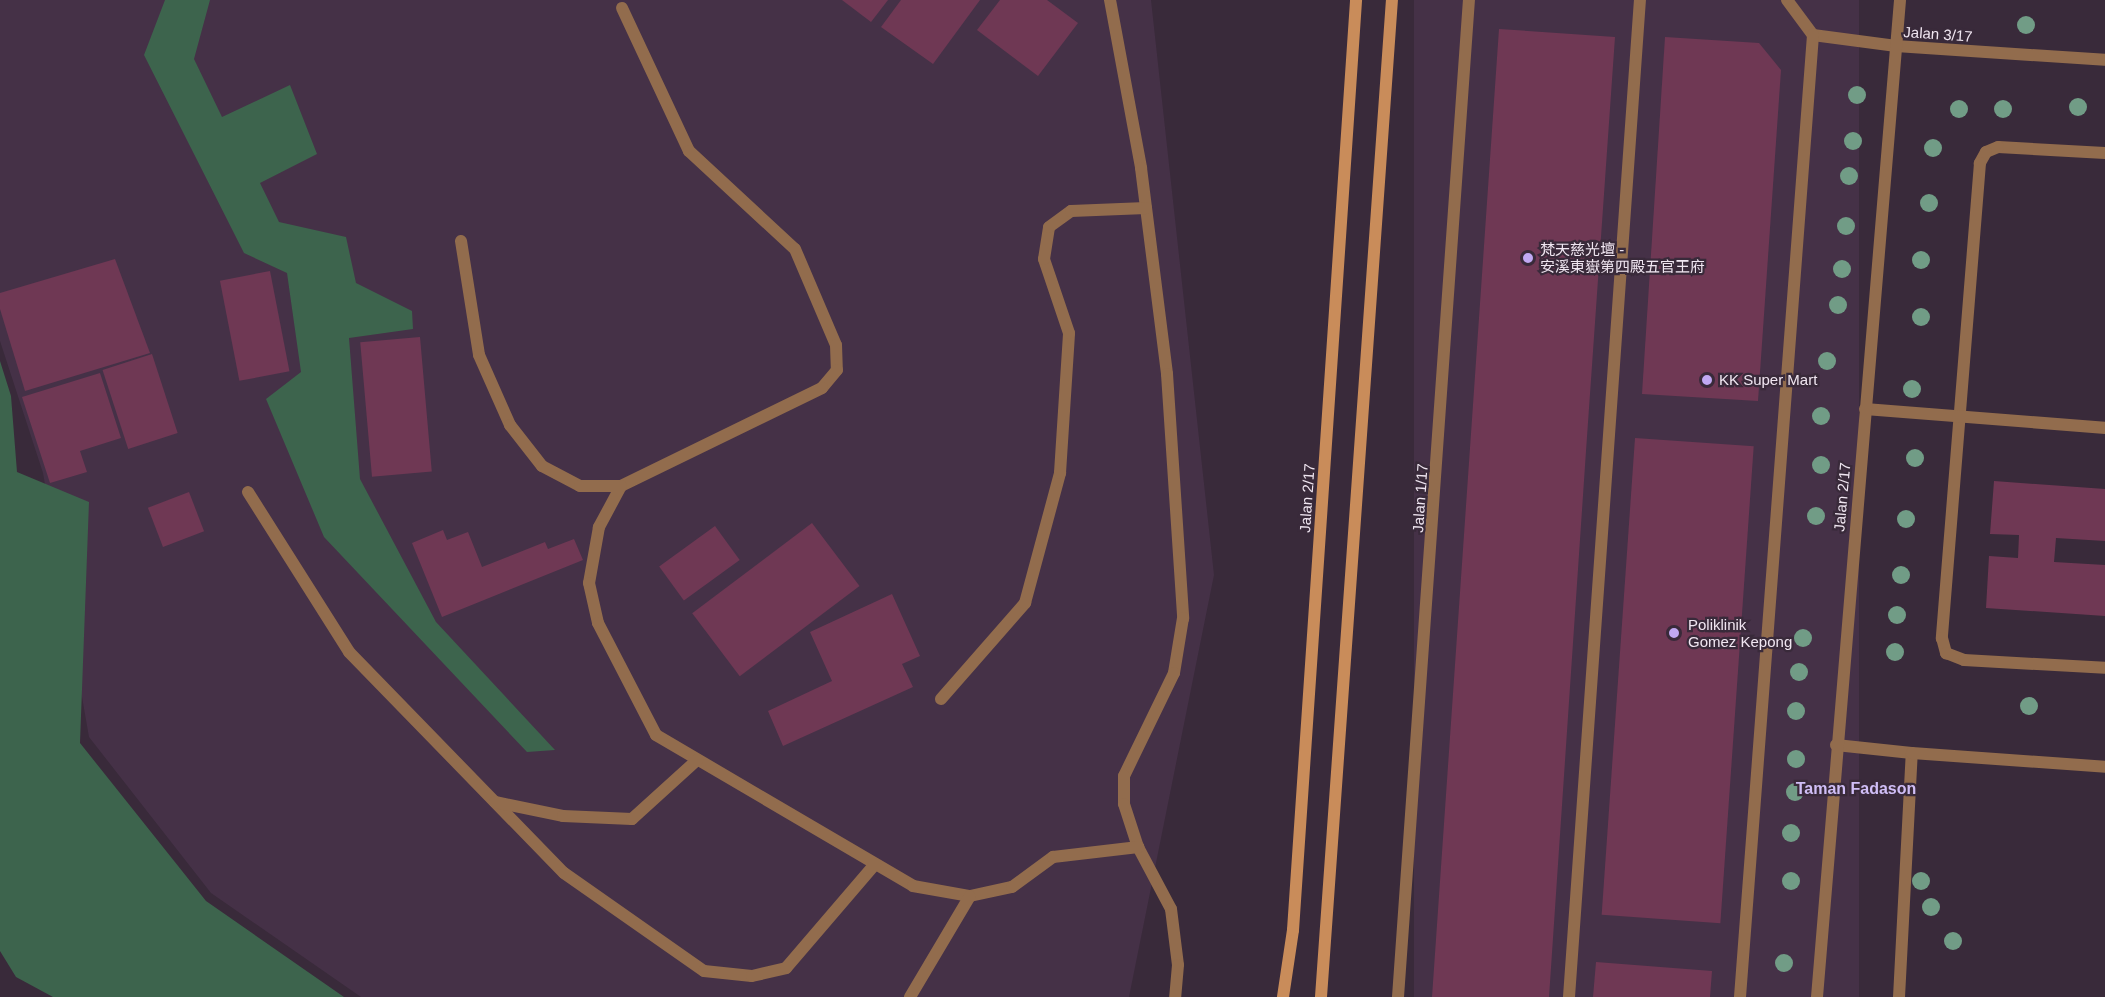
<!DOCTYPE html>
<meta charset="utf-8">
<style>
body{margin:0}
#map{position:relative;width:2105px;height:997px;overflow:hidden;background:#392a3a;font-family:Arial,"Noto Sans SC",sans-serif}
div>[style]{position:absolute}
.built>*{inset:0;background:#453147;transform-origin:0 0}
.green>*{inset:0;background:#3d644d}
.building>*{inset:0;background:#6f3854;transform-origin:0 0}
.lane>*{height:12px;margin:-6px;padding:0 6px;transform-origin:6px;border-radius:6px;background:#926c4d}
.street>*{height:12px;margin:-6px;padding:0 6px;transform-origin:6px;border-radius:6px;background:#926c4d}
.secondary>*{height:12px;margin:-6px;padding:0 6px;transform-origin:6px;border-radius:6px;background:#c98c5a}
.trees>*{width:18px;height:18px;margin:-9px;border-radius:50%;background:#719c86}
.dots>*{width:16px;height:16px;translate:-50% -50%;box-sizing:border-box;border:3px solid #392a3a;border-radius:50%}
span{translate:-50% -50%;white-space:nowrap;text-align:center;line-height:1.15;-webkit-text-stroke:4.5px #392a3a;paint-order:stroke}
.street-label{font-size:15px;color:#f0e6f1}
.poi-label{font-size:15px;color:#f0e6f1}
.left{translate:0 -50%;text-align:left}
.neighbourhood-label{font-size:16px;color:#d0bef6;font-weight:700}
</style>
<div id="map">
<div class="built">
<i style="clip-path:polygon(0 0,1151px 0,1214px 575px,1129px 997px,361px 997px,211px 893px,89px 737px,43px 473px,0 341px)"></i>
<i style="left:1414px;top:0;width:445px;height:999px"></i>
</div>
<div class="green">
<i style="clip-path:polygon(165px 0,210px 0,194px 59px,222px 117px,290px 85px,317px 154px,260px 183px,279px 222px,346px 237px,356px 283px,412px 311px,413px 329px,349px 338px,360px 479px,436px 622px,555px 750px,527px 752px,324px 537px,266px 399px,301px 372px,287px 273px,244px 253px,144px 55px)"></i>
<i style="clip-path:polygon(0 361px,11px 396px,17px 472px,89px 502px,80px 743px,206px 901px,344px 997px,53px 997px,16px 977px,0 951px)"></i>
</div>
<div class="building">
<i style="clip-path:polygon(842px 0,888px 0,871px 22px)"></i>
<i style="clip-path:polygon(901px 0,980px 0,933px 64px,881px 27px)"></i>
<i style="clip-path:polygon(1000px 0,1047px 0,1078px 23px,1038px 76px,977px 30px)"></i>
<i style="clip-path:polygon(1499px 29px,1615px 37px,1586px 451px,1549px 997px,1432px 997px)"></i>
<i style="clip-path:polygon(1665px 37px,1759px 43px,1781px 70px,1758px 401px,1642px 394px)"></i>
<i style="clip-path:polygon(115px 259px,150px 353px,25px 391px,0 309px,0 293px)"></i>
<i style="left:270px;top:271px;width:102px;height:51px;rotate:79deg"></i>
<i style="left:420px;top:337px;width:135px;height:60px;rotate:85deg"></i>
<i style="left:152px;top:354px;width:83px;height:52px;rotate:72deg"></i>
<i style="clip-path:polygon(100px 373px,121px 438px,80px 451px,87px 472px,50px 483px,22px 397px)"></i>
<i style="left:1635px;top:438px;width:119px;height:478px;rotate:4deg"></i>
<i style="clip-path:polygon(1994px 481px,2105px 489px,2105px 541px,2056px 538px,2054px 562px,2105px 565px,2105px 616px,1986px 608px,1989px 556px,2018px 558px,2019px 535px,1990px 534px)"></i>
<i style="left:189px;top:492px;width:42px;height:44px;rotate:69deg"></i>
<i style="left:812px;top:523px;width:79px;height:150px;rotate:53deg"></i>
<i style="left:715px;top:526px;width:42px;height:69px;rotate:54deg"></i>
<i style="clip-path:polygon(443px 530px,447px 540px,468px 532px,482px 567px,545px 542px,548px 549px,574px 539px,583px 560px,442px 617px,412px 543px)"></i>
<i style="clip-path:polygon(892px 594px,920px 656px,902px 664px,913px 687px,783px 746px,768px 711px,832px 681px,810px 632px)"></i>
<i style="clip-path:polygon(1596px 962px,1712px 971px,1710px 997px,1593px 997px)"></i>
</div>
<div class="lane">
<i style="left:1110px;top:0;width:171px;rotate:79.5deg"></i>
<i style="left:1141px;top:168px;width:208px;rotate:82.8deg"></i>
<i style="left:1167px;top:374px;width:245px;rotate:86.2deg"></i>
<i style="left:1183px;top:618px;width:56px;rotate:99.3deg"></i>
<i style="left:1174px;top:673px;width:114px;rotate:115.9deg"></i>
<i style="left:1124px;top:776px;width:28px;rotate:90deg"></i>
<i style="left:1124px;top:804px;width:45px;rotate:72deg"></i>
<i style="left:1138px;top:847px;width:70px;rotate:62deg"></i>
<i style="left:1171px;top:909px;width:56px;rotate:82.9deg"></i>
<i style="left:1178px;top:965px;width:32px;rotate:95deg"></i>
<i style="left:622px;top:8px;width:158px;rotate:64.9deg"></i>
<i style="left:689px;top:151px;width:144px;rotate:42.8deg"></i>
<i style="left:795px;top:249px;width:104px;rotate:66.9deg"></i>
<i style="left:836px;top:345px;width:25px;rotate:88deg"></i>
<i style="left:837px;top:370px;width:23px;rotate:130deg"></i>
<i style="left:822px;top:388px;width:224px;rotate:154deg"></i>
<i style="left:621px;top:486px;width:47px;rotate:118.2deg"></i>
<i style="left:599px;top:527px;width:57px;rotate:100.1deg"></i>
<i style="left:589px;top:583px;width:41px;rotate:77.3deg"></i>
<i style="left:598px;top:623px;width:126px;rotate:62.6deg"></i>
<i style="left:656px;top:735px;width:298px;rotate:30.4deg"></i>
<i style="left:913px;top:886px;width:58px;rotate:10deg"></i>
<i style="left:970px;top:896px;width:43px;rotate:-12.1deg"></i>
<i style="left:1012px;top:887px;width:51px;rotate:-36.2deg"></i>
<i style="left:1053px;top:857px;width:86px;rotate:-6.7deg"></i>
<i style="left:2105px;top:153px;width:107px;rotate:-176.8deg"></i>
<i style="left:1998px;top:147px;width:13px;rotate:157deg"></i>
<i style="left:1986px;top:152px;width:13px;rotate:119deg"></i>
<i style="left:1980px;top:163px;width:477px;rotate:94.6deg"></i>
<i style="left:1942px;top:638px;width:16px;rotate:75deg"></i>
<i style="left:1946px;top:653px;width:19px;rotate:21deg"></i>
<i style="left:1964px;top:660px;width:141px;rotate:3.2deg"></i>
<i style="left:461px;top:241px;width:115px;rotate:81deg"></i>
<i style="left:479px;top:355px;width:77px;rotate:66.1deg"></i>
<i style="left:510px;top:425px;width:52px;rotate:52deg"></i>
<i style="left:542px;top:466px;width:43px;rotate:27.8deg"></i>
<i style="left:580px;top:486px;width:41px"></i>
<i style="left:1865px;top:409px;width:241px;rotate:4.5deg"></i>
<i style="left:248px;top:492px;width:189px;rotate:57.7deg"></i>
<i style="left:349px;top:652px;width:308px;rotate:45.8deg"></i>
<i style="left:564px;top:873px;width:171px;rotate:35deg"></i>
<i style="left:704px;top:971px;width:48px;rotate:5.9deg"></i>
<i style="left:752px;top:976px;width:35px;rotate:-13deg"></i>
<i style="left:786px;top:968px;width:137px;rotate:-49.4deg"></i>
<i style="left:941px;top:699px;width:128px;rotate:-48.8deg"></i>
<i style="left:1025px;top:603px;width:135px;rotate:-74.9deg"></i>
<i style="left:1060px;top:473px;width:140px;rotate:-86.3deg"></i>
<i style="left:1069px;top:333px;width:78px;rotate:-108.7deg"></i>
<i style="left:1044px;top:259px;width:32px;rotate:-81deg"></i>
<i style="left:1049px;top:227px;width:27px;rotate:-36deg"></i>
<i style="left:1071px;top:211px;width:75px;rotate:-2.3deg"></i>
<i style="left:1836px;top:745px;width:76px;rotate:6deg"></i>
<i style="left:495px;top:802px;width:69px;rotate:11.6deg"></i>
<i style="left:563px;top:816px;width:69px;rotate:2.5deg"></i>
<i style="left:632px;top:819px;width:88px;rotate:-42.2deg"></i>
<i style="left:910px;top:997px;width:117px;rotate:-59.3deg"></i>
<i style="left:1569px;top:997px;width:1000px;rotate:-85.93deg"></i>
<i style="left:1899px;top:997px;width:244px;rotate:-87deg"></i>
<i style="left:1912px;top:753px;width:194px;rotate:4.1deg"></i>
</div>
<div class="street">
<i style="left:1787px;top:0;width:44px;rotate:53.4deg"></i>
<i style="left:1813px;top:35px;width:84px;rotate:7.5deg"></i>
<i style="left:1896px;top:46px;width:209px;rotate:3.8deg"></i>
<i style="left:1398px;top:997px;width:1000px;rotate:-85.93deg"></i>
<i style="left:1740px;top:997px;width:965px;rotate:-85.66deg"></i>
<i style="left:1817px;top:997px;width:1000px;rotate:-85.24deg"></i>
</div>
<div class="secondary">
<i style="left:1283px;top:997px;width:68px;rotate:-81.5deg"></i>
<i style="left:1293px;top:930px;width:932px;rotate:-86.12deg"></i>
<i style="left:1321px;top:997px;width:1000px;rotate:-85.93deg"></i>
</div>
<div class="trees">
<i style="left:2026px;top:25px"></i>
<i style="left:1857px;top:95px"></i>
<i style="left:2078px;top:107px"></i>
<i style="left:1959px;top:109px"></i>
<i style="left:2003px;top:109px"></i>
<i style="left:1853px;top:141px"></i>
<i style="left:1933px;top:148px"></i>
<i style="left:1849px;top:176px"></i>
<i style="left:1929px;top:203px"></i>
<i style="left:1846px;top:226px"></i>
<i style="left:1921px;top:260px"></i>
<i style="left:1842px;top:269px"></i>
<i style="left:1838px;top:305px"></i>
<i style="left:1921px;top:317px"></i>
<i style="left:1827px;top:361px"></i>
<i style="left:1912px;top:389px"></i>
<i style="left:1821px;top:416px"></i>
<i style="left:1915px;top:458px"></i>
<i style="left:1821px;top:465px"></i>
<i style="left:1816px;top:516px"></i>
<i style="left:1906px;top:519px"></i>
<i style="left:1901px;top:575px"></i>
<i style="left:1897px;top:615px"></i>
<i style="left:1803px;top:638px"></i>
<i style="left:1895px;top:652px"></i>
<i style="left:1799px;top:672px"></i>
<i style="left:2029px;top:706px"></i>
<i style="left:1796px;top:711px"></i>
<i style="left:1796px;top:759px"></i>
<i style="left:1795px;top:792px"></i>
<i style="left:1791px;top:833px"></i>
<i style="left:1791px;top:881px"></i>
<i style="left:1921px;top:881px"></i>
<i style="left:1931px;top:907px"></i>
<i style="left:1953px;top:941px"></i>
<i style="left:1784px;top:963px"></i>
</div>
<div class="dots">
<i style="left:1528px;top:258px;background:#c1a8f3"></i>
<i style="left:1707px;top:380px;background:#c1a8f3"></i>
<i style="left:1674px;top:633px;background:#c1a8f3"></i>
</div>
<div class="street-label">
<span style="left:1938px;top:34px;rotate:4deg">Jalan 3/17</span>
<span style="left:1842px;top:497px;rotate:-85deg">Jalan 2/17</span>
<span style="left:1307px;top:498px;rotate:-86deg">Jalan 2/17</span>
<span style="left:1420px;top:498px;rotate:-86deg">Jalan 1/17</span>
</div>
<div class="poi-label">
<span class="left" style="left:1540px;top:258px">梵天慈光壇 -<br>安溪東嶽第四殿五官王府</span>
<span class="left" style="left:1719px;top:380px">KK Super Mart</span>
<span class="left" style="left:1688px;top:633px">Poliklinik<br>Gomez Kepong</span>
</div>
<div class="neighbourhood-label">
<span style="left:1856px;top:789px">Taman Fadason</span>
</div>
</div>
